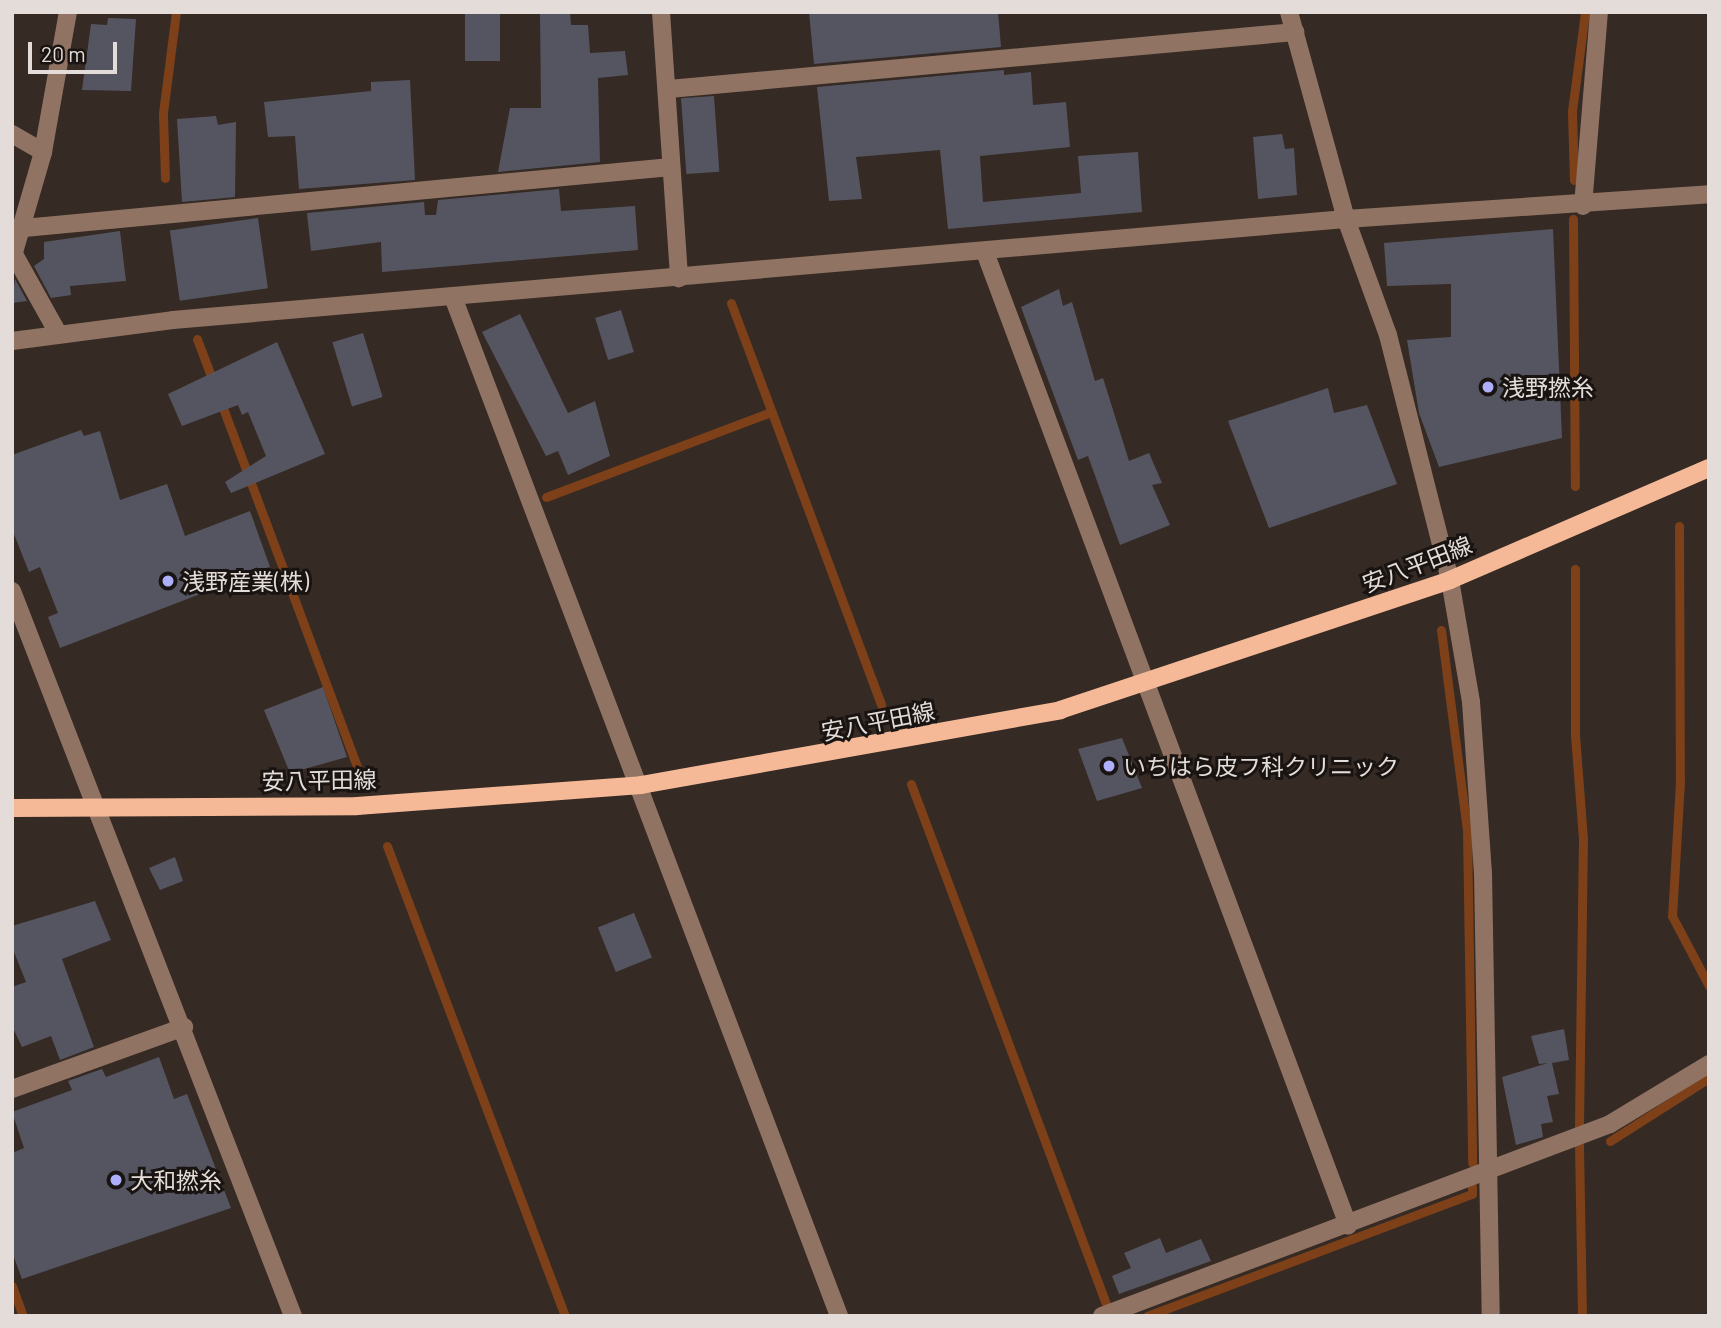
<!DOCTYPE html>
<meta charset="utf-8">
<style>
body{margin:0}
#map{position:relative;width:1721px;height:1328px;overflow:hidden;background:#352a24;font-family:Barlow,"Noto Sans JP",sans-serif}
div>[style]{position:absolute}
.stream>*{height:9px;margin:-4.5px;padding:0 4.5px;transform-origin:4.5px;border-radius:4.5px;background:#7e4019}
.building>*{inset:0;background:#555561;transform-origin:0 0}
.minor>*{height:18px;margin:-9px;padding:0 9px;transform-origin:9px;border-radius:9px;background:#917363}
.major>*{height:18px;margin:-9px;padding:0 9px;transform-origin:9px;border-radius:9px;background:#f6b997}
.dots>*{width:19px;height:19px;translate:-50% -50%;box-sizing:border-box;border:4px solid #191411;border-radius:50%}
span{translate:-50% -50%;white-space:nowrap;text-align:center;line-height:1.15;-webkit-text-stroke:6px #191411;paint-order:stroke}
.poi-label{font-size:23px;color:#e3dcd8}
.left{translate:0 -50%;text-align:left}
.street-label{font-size:23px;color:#e3dcd8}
.frame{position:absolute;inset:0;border:14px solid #e3dcd8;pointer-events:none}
.scale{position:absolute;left:28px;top:42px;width:89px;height:32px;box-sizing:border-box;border:4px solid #e3dcd8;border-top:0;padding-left:9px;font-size:21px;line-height:24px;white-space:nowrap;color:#e3dcd8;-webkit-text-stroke:5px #191411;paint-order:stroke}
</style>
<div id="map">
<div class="stream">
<i style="left:165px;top:178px;width:65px;rotate:-91.8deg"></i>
<i style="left:163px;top:113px;width:102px;rotate:-82.7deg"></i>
<i style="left:1574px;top:180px;width:69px;rotate:-91.7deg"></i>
<i style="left:1572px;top:111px;width:100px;rotate:-82.5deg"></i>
<i style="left:1573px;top:219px;width:267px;rotate:89.6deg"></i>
<i style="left:731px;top:303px;width:429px;rotate:69.5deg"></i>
<i style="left:197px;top:339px;width:48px;rotate:69.3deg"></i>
<i style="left:220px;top:400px;width:394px;rotate:69.5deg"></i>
<i style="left:546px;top:497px;width:241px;rotate:-20.7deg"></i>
<i style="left:1679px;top:526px;width:256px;rotate:89.8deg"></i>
<i style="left:1680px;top:782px;width:134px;rotate:93.4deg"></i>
<i style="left:1672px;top:916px;width:79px;rotate:62.1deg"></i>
<i style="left:1575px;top:569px;width:166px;rotate:90deg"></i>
<i style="left:1575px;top:735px;width:103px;rotate:85.6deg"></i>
<i style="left:1583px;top:838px;width:292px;rotate:90.8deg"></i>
<i style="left:1441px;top:630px;width:202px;rotate:82.6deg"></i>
<i style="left:1467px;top:830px;width:333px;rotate:89.1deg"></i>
<i style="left:911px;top:784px;width:555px;rotate:69.44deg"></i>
<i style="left:387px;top:846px;width:503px;rotate:69.26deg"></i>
<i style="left:1610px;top:1141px;width:117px;rotate:-32.5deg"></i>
<i style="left:1579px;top:1145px;width:171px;rotate:89deg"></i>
<i style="left:12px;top:1286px;width:32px;rotate:70deg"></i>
<i style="left:1147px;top:1316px;width:347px;rotate:-20.6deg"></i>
<i style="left:1472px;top:1194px;width:8px;rotate:-90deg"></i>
</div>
<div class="building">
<i style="left:465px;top:12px;width:35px;height:49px"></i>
<i style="clip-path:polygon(540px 12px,570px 12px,571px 25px,588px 25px,590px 53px,625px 51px,628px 75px,598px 78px,600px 162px,498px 172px,510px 108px,541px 108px)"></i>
<i style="clip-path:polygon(809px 12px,998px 12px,1001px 47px,814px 64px)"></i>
<i style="clip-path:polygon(108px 18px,136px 19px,131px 91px,82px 90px,91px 24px,107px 25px)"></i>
<i style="clip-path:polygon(1004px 70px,1004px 75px,1031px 72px,1033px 105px,1066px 102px,1070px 147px,980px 156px,983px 202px,1081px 193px,1078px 156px,1138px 152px,1142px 212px,948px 229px,940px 150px,856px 157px,862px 199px,829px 201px,817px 87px)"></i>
<i style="clip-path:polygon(410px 80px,415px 180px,299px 189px,295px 136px,268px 137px,264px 102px,371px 91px,371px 82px)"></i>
<i style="left:714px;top:96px;width:76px;height:33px;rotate:86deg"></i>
<i style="clip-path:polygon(216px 116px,218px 125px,236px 122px,235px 197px,182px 202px,177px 119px)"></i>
<i style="clip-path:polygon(1282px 134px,1285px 149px,1294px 148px,1297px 195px,1258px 199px,1253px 137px)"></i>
<i style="clip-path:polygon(559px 189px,561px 211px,635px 206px,638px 250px,382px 272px,381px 242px,311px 251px,307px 213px,424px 202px,425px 215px,436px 215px,438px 200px)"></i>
<i style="left:258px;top:218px;width:71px;height:89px;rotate:82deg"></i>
<i style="clip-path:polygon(1553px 229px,1562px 438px,1439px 467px,1419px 413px,1407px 340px,1451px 337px,1451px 284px,1387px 286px,1384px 243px)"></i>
<i style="clip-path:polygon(120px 231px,126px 281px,70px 286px,71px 295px,51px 298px,34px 266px,44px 259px,44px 242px)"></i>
<i style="clip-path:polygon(15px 279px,27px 301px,12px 303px)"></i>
<i style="clip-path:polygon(1059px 289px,1063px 306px,1072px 302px,1095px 381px,1103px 378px,1129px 461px,1149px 453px,1162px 483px,1152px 485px,1170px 525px,1120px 545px,1088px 456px,1078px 460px,1021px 307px)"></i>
<i style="left:621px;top:310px;width:44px;height:27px;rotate:73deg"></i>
<i style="clip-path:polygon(520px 314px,568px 413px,595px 401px,610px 456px,568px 475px,558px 451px,546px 456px,482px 332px)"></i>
<i style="left:363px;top:333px;width:67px;height:32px;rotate:73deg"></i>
<i style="clip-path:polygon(277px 342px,325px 454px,231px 493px,225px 482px,266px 456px,248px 412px,242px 415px,238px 405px,182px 426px,168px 394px)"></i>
<i style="clip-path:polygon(1328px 388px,1334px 413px,1367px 405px,1397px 484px,1269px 528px,1228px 421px)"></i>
<i style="clip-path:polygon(81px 430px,84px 436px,100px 431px,120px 500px,167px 484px,185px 536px,250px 511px,270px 567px,60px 648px,48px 617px,58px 613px,40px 567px,29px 572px,12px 529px,12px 455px)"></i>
<i style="clip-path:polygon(323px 687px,347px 757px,290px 773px,264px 710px)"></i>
<i style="clip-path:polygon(1122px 738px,1142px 788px,1097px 801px,1078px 749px)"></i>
<i style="clip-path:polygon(175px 857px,183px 881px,160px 890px,149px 868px)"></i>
<i style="clip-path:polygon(95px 901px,111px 940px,62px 959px,94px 1047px,60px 1060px,51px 1036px,22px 1047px,12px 1026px,12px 987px,26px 982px,12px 947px,12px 926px)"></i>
<i style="left:634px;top:913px;width:48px;height:39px;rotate:68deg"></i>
<i style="clip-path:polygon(1564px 1029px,1569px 1060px,1552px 1063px,1559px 1094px,1547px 1096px,1553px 1122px,1541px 1124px,1543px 1137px,1516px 1145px,1502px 1077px,1548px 1063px,1539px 1064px,1531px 1036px)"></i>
<i style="clip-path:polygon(159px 1057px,174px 1099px,187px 1094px,231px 1208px,22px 1279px,12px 1252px,12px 1153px,24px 1148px,12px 1112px,72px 1090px,68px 1081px,102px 1069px,106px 1077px)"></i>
<i style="clip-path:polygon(1160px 1238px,1166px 1253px,1201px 1239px,1211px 1261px,1119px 1294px,1112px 1276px,1131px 1268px,1124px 1253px)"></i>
</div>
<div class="minor">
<i style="left:661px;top:12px;width:267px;rotate:86.1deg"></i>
<i style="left:1289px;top:12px;width:215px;rotate:74.6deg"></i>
<i style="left:1346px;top:219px;width:123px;rotate:70.1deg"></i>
<i style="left:1388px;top:335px;width:253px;rotate:75.8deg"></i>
<i style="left:1450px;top:580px;width:124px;rotate:80.2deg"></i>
<i style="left:1471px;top:702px;width:171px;rotate:86deg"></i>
<i style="left:1483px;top:873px;width:443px;rotate:89deg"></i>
<i style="left:669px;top:89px;width:629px;rotate:-5.2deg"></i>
<i style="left:12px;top:134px;width:36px;rotate:30deg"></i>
<i style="left:1583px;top:206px;width:195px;rotate:-85.3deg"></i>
<i style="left:24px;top:228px;width:650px;rotate:-5.39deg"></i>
<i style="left:985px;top:252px;width:1039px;rotate:69.54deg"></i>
<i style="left:15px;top:256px;width:90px;rotate:60.9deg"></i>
<i style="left:12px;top:259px;width:111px;rotate:-73.8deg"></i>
<i style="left:43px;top:152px;width:142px;rotate:-79.9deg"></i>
<i style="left:453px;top:297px;width:1090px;rotate:69.25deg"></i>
<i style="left:12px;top:341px;width:162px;rotate:-7.4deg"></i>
<i style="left:173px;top:320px;width:1177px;rotate:-4.92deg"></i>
<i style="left:1346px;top:219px;width:364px;rotate:-3.9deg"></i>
<i style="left:12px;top:591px;width:778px;rotate:68.81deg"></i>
<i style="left:12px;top:1089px;width:183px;rotate:-19.8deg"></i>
<i style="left:1102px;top:1316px;width:543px;rotate:-20.7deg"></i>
<i style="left:1610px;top:1124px;width:116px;rotate:-31.2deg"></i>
</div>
<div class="major">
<i style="left:12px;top:808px;width:345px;rotate:-0.3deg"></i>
<i style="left:357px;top:806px;width:285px;rotate:-4.2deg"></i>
<i style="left:641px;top:785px;width:426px;rotate:-10.1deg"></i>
<i style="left:1060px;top:710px;width:411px;rotate:-18.4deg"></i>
<i style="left:1450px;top:580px;width:282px;rotate:-23.4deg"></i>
</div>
<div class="dots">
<i style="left:1488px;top:387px;background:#adaffb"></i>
<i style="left:168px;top:581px;background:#adaffb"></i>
<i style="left:1109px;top:766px;background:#adaffb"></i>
<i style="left:116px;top:1180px;background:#adaffb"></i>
</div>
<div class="poi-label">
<span class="left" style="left:1502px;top:387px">浅野撚糸</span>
<span class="left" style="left:182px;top:581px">浅野産業(株)</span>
<span class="left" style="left:1123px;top:766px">いちはら皮フ科クリニック</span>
<span class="left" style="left:130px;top:1180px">大和撚糸</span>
</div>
<div class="street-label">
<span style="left:1417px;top:564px;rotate:-21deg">安八平田線</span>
<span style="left:878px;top:721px;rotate:-11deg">安八平田線</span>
<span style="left:319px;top:780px;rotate:-1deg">安八平田線</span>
</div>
<div class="frame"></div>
<div class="scale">20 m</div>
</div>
